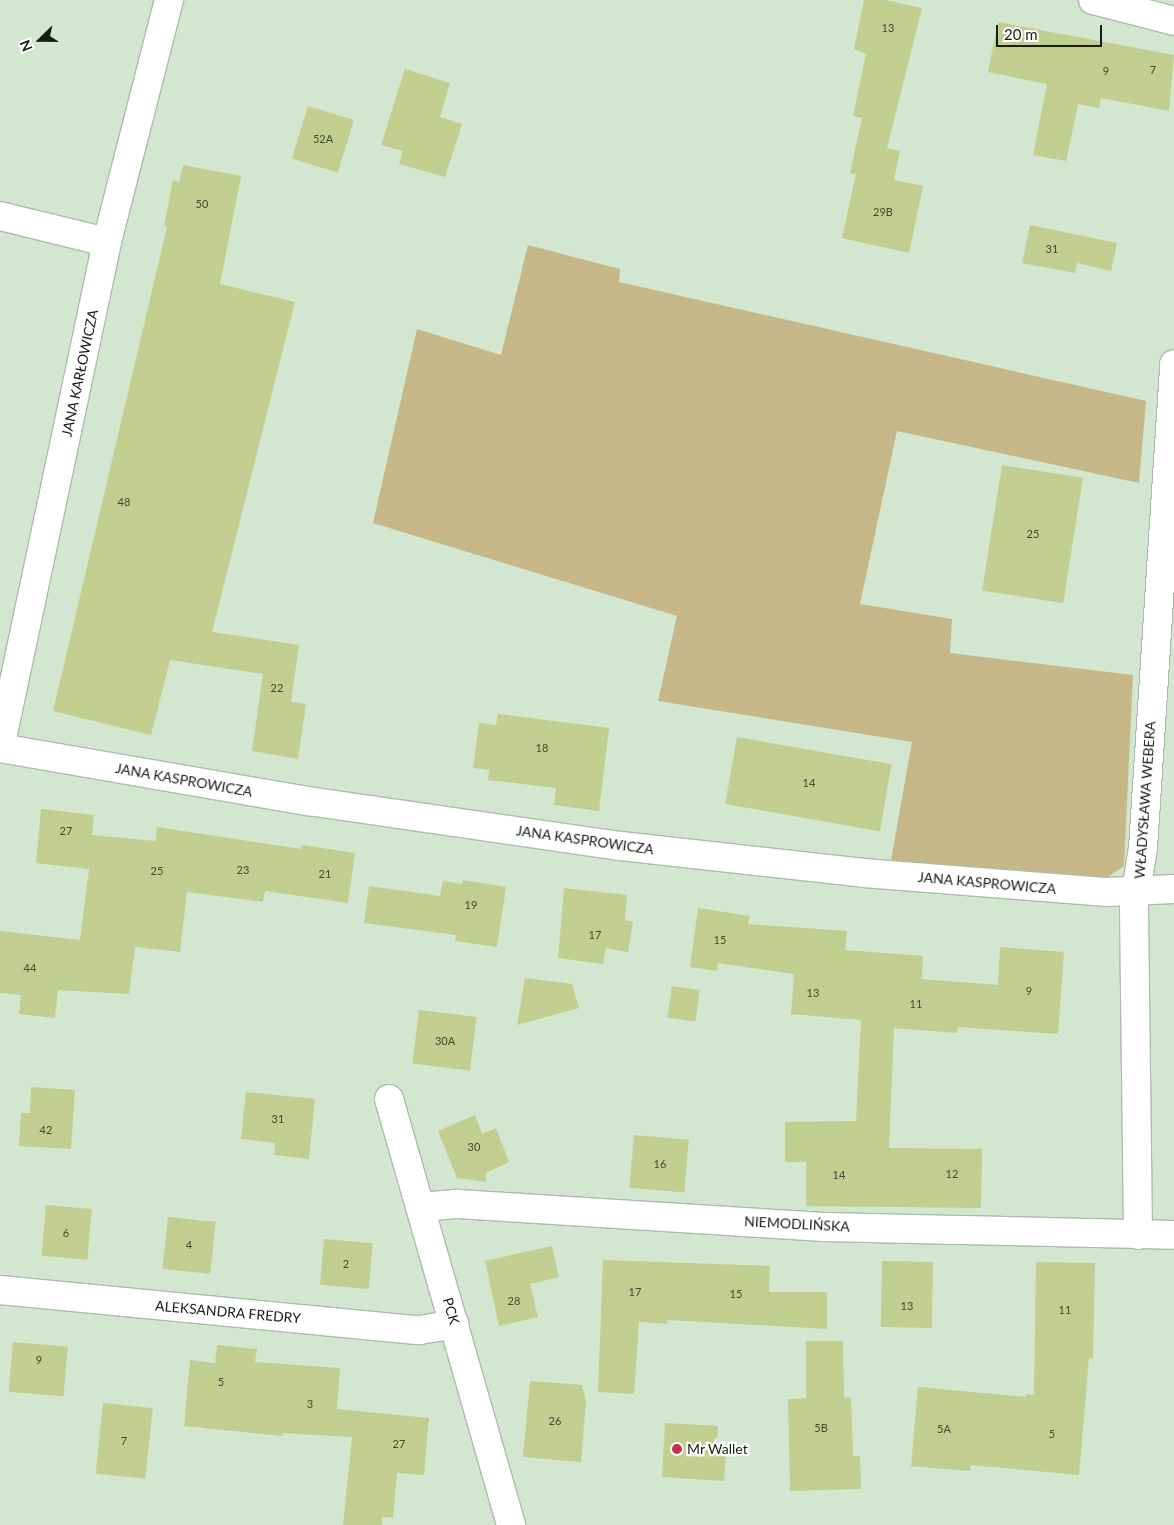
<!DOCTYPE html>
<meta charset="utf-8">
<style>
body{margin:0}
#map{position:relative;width:1174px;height:1525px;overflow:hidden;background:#d2e6d0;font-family:Lato,sans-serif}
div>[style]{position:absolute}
.green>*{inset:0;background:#c6b789}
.building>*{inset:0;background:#c1ce90;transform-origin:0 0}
.roads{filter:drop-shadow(1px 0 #aabda8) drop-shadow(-1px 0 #aabda8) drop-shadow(0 1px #aabda8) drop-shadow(0 -1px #aabda8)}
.minor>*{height:28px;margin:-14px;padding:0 14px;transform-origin:14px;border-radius:14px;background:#fff}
.dots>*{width:14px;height:14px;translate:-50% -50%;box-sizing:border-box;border:2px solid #fff;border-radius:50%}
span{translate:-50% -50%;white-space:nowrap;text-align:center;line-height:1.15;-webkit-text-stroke:4.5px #fff;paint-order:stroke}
.number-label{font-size:11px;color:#414934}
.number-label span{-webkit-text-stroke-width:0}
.street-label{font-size:14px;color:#161d15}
.poi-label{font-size:14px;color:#161d15}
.left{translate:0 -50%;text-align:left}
.north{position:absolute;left:15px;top:15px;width:50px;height:50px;-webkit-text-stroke:4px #fff;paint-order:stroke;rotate:248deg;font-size:14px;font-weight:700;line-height:20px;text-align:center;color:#161d15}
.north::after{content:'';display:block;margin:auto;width:18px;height:22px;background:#161d15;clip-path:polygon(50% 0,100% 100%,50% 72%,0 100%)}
.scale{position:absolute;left:996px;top:25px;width:106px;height:22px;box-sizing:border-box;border:2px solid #161d15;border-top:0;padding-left:6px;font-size:15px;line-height:18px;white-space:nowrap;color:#161d15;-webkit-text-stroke:4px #fff;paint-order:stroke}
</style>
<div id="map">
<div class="green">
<i style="clip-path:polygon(528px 245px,620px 269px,619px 282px,1146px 401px,1139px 483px,897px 431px,860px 604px,952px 619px,950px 653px,1133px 675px,1124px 866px,1103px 880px,917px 871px,891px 860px,912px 742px,658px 701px,677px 616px,373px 523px,417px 329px,501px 355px)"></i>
</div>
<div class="building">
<i style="clip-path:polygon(864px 0,885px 0,922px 8px,887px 148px,900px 151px,894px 180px,923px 186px,909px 253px,842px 238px,856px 174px,850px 173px,862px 118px,853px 116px,866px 54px,854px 49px)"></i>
<i style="clip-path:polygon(998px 22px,1174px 55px,1169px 111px,1101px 98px,1099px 108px,1078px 104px,1066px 161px,1033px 155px,1047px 84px,988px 72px)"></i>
<i style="clip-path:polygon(405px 69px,450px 83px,440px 117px,462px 124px,445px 177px,399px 164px,403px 151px,381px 145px)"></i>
<i style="left:308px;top:106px;width:48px;height:55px;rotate:17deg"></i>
<i style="clip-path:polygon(183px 165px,241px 176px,220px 284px,295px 302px,212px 632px,299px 645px,291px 702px,306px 704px,298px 759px,252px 751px,263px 674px,170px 660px,151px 735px,53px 711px,167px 227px,164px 226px,173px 180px,179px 182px)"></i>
<i style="clip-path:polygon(1030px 225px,1117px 243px,1111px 271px,1077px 263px,1075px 273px,1022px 263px)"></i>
<i style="left:1002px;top:465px;width:82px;height:127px;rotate:9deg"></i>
<i style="clip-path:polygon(498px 714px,609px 728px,599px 811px,554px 805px,556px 788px,488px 780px,489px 770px,473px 768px,479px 723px,496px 725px)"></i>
<i style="left:737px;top:737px;width:157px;height:68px;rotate:10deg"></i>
<i style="clip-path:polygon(41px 809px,94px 815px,92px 835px,156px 841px,157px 827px,301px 849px,302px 845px,355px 853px,348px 903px,265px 891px,263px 902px,187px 892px,180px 952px,135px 947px,129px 994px,58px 990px,55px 1018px,19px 1014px,21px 995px,0 993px,0 931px,80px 940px,89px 869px,36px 863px)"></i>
<i style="clip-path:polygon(463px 880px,506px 887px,497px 947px,455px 941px,456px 935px,364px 923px,369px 886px,440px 896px,443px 881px,462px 884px)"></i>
<i style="clip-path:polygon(564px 888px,627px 895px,625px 920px,633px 922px,628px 952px,606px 948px,603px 964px,558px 958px)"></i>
<i style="clip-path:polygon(698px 908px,750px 916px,748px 924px,847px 931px,845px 950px,923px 956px,922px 979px,998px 985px,1000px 947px,1064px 952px,1058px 1034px,958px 1027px,957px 1033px,894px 1028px,889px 1148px,982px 1149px,981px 1208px,806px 1206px,806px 1162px,785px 1162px,785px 1122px,856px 1121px,861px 1020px,791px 1014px,794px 974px,718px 963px,717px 971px,690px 967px)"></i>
<i style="clip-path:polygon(525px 978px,572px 984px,579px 1008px,517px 1025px)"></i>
<i style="left:672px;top:986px;width:28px;height:32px;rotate:8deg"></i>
<i style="left:419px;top:1010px;width:58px;height:54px;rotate:7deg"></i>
<i style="clip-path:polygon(31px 1087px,75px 1090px,71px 1149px,19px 1146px,21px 1113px,30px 1113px)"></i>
<i style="clip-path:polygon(246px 1092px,315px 1099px,309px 1159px,274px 1155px,275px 1143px,241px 1139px)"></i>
<i style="clip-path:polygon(475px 1115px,482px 1134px,496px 1128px,509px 1162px,486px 1173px,486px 1182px,457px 1178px,438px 1131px)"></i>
<i style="left:634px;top:1135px;width:55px;height:53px;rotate:5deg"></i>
<i style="left:46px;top:1205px;width:46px;height:51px;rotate:5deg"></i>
<i style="left:168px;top:1217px;width:48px;height:52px;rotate:6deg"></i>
<i style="left:324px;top:1239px;width:49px;height:46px;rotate:5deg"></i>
<i style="clip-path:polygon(552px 1246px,559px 1277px,530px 1284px,538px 1317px,499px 1326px,485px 1261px)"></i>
<i style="clip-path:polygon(603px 1260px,770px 1266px,769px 1292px,827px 1292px,827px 1329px,667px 1320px,667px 1324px,639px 1322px,634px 1394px,598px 1392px)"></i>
<i style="left:882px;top:1261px;width:51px;height:66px;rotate:1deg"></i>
<i style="clip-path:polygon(1036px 1262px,1095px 1263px,1093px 1358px,1089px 1358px,1079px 1475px,971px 1465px,970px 1471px,911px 1466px,918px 1387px,1026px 1397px,1026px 1394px,1034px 1395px)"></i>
<i style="clip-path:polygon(806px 1341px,843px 1341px,844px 1398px,851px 1397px,853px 1456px,860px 1456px,861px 1489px,790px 1491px,788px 1399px,806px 1398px)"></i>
<i style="left:13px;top:1342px;width:55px;height:50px;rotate:5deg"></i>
<i style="clip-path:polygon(217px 1345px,257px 1349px,255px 1362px,340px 1368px,337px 1409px,429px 1418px,424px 1475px,397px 1473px,393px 1518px,382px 1517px,382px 1525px,343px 1525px,352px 1437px,283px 1433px,283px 1436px,184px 1426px,190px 1360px,215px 1363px)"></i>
<i style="clip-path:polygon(530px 1381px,582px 1385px,586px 1402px,581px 1462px,523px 1457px)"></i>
<i style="left:103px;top:1403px;width:50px;height:71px;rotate:6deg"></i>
<i style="clip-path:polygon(665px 1423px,718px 1426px,716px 1452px,726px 1453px,724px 1481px,662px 1477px)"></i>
</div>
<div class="roads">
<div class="minor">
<i style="left:169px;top:0;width:250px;rotate:104.4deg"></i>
<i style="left:107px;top:242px;width:517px;rotate:101.94deg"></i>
<i style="left:0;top:748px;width:313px;rotate:9.8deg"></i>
<i style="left:308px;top:801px;width:316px;rotate:8.2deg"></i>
<i style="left:621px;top:846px;width:244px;rotate:6.3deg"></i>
<i style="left:864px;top:873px;width:244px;rotate:4.5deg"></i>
<i style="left:1107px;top:892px;width:67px;rotate:-2.6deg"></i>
<i style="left:1093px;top:0;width:84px;rotate:14.5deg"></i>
<i style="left:0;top:216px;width:110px;rotate:13.7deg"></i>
<i style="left:389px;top:1099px;width:443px;rotate:74deg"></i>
<i style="left:421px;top:1207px;width:37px;rotate:-5deg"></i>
<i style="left:458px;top:1204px;width:370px;rotate:3.6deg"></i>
<i style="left:827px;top:1227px;width:347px;rotate:1.3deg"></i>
<i style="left:1138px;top:1235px;width:332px;rotate:-90.7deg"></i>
<i style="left:1134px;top:903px;width:56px;rotate:-80.7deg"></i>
<i style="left:1143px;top:848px;width:485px;rotate:-86.3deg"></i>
<i style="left:0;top:1290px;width:421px;rotate:5.5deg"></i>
<i style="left:419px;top:1330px;width:36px;rotate:-9deg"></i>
</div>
</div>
<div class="dots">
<i style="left:677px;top:1449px;background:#c3324a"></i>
</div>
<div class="number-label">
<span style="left:888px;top:28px">13</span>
<span style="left:1153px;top:70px">7</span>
<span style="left:1106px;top:71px">9</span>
<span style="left:323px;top:139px">52A</span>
<span style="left:202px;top:204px">50</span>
<span style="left:883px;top:212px">29B</span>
<span style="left:1052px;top:249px">31</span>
<span style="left:124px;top:502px">48</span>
<span style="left:1033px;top:534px">25</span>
<span style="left:277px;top:688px">22</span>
<span style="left:542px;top:748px">18</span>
<span style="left:809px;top:783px">14</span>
<span style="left:66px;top:831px">27</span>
<span style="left:243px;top:870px">23</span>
<span style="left:157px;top:871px">25</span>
<span style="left:325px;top:874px">21</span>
<span style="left:471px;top:905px">19</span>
<span style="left:595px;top:935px">17</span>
<span style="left:720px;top:940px">15</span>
<span style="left:30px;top:968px">44</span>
<span style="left:1029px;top:991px">9</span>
<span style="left:813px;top:993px">13</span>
<span style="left:916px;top:1004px">11</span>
<span style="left:445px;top:1041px">30A</span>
<span style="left:278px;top:1119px">31</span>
<span style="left:46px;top:1130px">42</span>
<span style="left:474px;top:1147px">30</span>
<span style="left:660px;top:1164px">16</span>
<span style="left:952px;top:1174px">12</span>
<span style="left:839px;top:1175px">14</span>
<span style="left:66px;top:1233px">6</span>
<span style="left:189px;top:1245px">4</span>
<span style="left:346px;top:1264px">2</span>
<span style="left:635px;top:1292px">17</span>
<span style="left:736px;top:1294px">15</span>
<span style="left:514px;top:1301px">28</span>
<span style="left:907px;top:1306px">13</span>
<span style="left:1065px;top:1310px">11</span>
<span style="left:39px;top:1360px">9</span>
<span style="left:221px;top:1382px">5</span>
<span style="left:310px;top:1404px">3</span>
<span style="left:555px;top:1421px">26</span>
<span style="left:821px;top:1428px">5B</span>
<span style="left:944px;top:1429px">5A</span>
<span style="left:1052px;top:1434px">5</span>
<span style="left:124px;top:1441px">7</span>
<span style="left:399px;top:1444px">27</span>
</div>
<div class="street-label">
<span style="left:80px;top:373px;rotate:-78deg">JANA KARŁOWICZA</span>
<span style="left:184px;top:780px;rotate:10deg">JANA KASPROWICZA</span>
<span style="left:1145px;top:800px;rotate:-86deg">WŁADYSŁAWA WEBERA</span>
<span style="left:585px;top:840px;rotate:8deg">JANA KASPROWICZA</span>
<span style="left:987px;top:883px;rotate:5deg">JANA KASPROWICZA</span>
<span style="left:797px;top:1224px;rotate:3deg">NIEMODLIŃSKA</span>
<span style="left:451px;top:1311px;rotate:74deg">PCK</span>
<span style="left:228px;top:1312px;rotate:5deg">ALEKSANDRA FREDRY</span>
</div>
<div class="poi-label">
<span class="left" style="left:687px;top:1449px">Mr Wallet</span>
</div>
<div class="north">N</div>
<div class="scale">20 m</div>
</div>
